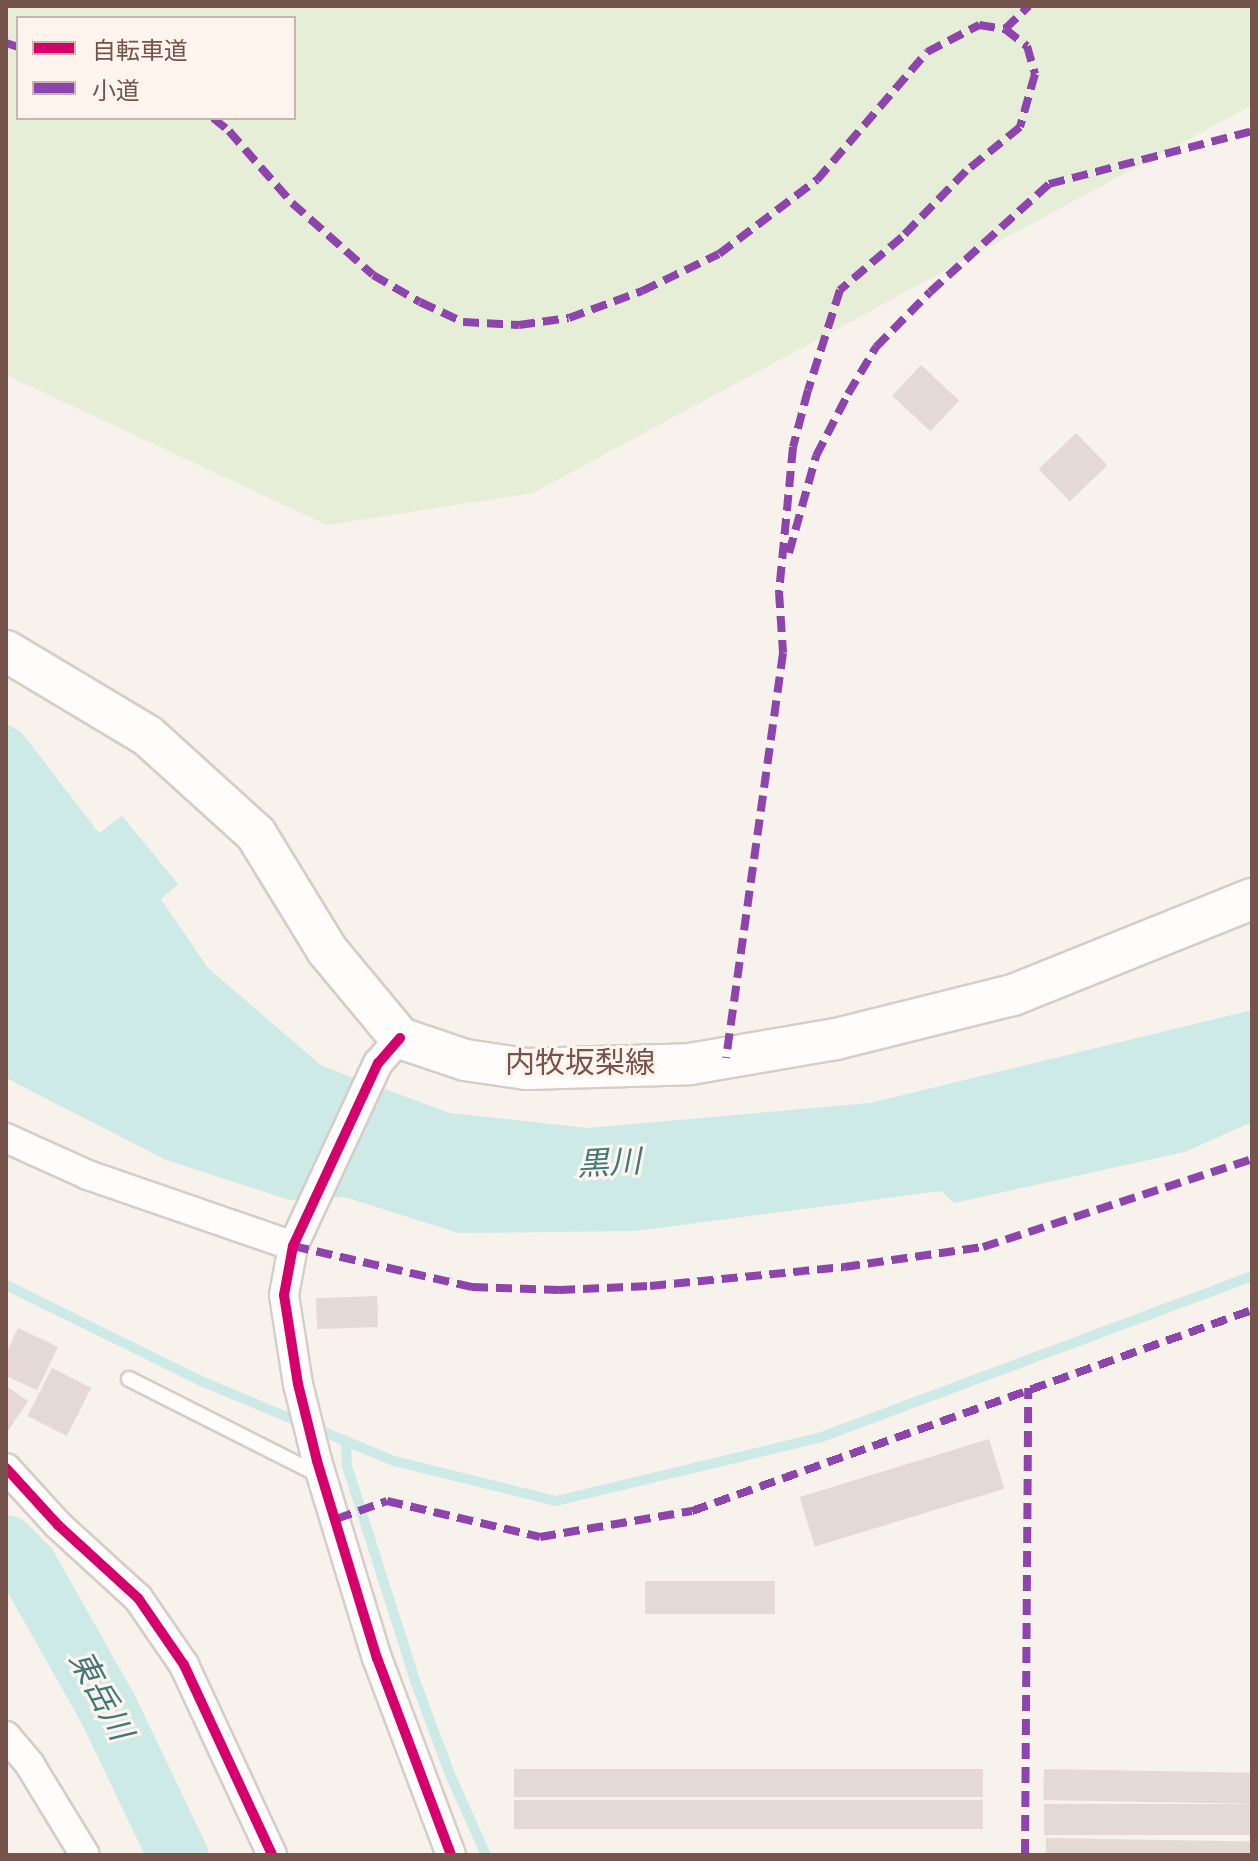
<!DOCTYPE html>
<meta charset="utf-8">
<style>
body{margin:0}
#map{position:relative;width:1258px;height:1861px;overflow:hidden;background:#f7f2ec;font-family:"Sofia Sans Condensed","Noto Sans JP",sans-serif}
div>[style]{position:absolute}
.green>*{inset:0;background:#e7eed7}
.water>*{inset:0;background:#ceeae7}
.stream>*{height:10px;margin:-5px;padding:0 5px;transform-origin:5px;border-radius:5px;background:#ceeae7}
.river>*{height:60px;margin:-30px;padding:0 30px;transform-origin:30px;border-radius:30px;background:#ceeae7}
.building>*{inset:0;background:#e4d9d4;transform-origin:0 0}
.roads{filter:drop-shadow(2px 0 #d6cdc8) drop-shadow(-2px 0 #d6cdc8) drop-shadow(0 2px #d6cdc8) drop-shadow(0 -2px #d6cdc8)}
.service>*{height:14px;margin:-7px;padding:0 7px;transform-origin:7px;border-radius:7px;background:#fefdfc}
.minor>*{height:28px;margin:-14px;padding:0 14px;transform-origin:14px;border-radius:14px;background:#fefdfc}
.secondary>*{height:40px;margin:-20px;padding:0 20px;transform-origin:20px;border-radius:20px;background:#fefdfc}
.quiet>*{height:8px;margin-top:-4px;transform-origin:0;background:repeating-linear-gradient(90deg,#8e44ad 0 16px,transparent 0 24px)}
.cycleway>*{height:10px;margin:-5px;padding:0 5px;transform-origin:5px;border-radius:5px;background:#d6006c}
span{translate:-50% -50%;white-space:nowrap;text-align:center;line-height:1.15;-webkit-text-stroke:6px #fff5ee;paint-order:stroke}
.street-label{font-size:30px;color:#76544c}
.water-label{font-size:32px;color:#40797a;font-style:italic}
.frame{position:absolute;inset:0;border:8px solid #76544c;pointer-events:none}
.legend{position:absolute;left:16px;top:16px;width:280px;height:104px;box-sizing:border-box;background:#fff5ee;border:2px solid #c8b5ad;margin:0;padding:10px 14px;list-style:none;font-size:24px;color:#76544c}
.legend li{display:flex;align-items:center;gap:16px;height:40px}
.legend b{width:40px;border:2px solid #c8b5ad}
</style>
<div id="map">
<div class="green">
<i style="clip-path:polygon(evenodd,6px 6px,1252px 6px,1252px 105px,533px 493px,327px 525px,6px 375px,6px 6px,18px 18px,294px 18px,294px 118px,18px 118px,18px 18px)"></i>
</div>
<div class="water">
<i style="clip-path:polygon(6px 723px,22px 733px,99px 833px,122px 816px,178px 884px,161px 899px,208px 968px,322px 1066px,450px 1113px,588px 1128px,870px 1103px,1252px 1010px,1252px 1122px,1185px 1152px,954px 1203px,941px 1191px,635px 1231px,458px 1233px,345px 1197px,289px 1200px,166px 1160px,6px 1078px)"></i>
</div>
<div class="stream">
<i style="left:6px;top:1285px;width:220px;rotate:26.2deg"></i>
<i style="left:203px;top:1382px;width:207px;rotate:22.5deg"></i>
<i style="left:394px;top:1461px;width:167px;rotate:13.9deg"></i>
<i style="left:556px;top:1501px;width:270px;rotate:-13.5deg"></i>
<i style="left:819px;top:1438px;width:462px;rotate:-20.5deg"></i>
<i style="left:346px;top:1441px;width:25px;rotate:88deg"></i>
<i style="left:347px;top:1466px;width:228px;rotate:72.4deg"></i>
<i style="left:416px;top:1683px;width:95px;rotate:69.7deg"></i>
<i style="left:449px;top:1772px;width:91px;rotate:66deg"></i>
</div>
<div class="river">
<i style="left:6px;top:1545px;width:31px;rotate:45deg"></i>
<i style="left:28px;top:1567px;width:165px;rotate:60.6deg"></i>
<i style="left:109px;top:1711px;width:160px;rotate:64.4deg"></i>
</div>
<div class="building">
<i style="left:921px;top:365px;width:52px;height:42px;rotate:43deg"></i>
<i style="left:1076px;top:433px;width:45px;height:52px;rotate:46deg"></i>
<i style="left:377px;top:1296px;width:31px;height:61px;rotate:88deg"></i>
<i style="clip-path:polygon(18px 1328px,58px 1347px,37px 1390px,6px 1376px,6px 1354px)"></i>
<i style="left:52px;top:1368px;width:44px;height:54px;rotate:27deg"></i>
<i style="clip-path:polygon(6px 1386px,28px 1401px,6px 1434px)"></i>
<i style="left:989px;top:1439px;width:52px;height:198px;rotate:73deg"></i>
<i style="left:775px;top:1581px;width:33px;height:130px;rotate:90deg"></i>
<i style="left:983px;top:1769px;width:28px;height:469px;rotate:90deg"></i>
<i style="left:1044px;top:1769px;width:208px;height:31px;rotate:1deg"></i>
<i style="left:983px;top:1800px;width:29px;height:469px;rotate:90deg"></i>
<i style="left:1044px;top:1804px;width:208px;height:31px"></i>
<i style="left:1046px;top:1838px;width:206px;height:17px;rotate:1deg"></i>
</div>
<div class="roads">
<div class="service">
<i style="left:129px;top:1379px;width:215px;rotate:26.8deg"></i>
</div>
<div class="minor">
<i style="left:400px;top:1038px;width:33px;rotate:131deg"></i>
<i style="left:378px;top:1063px;width:202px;rotate:114.9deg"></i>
<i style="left:293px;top:1246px;width:50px;rotate:100.4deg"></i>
<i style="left:284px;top:1295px;width:90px;rotate:81.1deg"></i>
<i style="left:298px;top:1384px;width:79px;rotate:76.1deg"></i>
<i style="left:317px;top:1461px;width:206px;rotate:73.1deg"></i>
<i style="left:377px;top:1658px;width:210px;rotate:69.4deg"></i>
<i style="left:6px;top:1138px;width:90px;rotate:24.3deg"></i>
<i style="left:88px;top:1175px;width:217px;rotate:19.1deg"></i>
<i style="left:6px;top:1468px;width:77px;rotate:47.6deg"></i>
<i style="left:58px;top:1525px;width:108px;rotate:42.4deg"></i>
<i style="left:138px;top:1598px;width:81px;rotate:55.5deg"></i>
<i style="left:184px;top:1665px;width:209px;rotate:65.1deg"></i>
<i style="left:6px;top:1736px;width:38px;rotate:50deg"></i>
<i style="left:30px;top:1765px;width:105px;rotate:58.6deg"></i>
</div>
<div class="secondary">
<i style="left:6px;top:651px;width:165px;rotate:30.9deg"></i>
<i style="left:148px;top:736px;width:146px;rotate:42.2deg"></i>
<i style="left:256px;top:834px;width:136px;rotate:58.5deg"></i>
<i style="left:327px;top:950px;width:114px;rotate:50.3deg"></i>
<i style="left:400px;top:1038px;width:69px;rotate:18.7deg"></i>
<i style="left:465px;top:1060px;width:62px;rotate:8.4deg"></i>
<i style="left:526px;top:1069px;width:164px;rotate:-1.7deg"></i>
<i style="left:690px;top:1064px;width:148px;rotate:-9.7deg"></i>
<i style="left:836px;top:1039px;width:182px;rotate:-14deg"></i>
<i style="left:1013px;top:995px;width:258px;rotate:-21.9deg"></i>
</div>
</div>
<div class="quiet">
<i style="left:1005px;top:29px;width:33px;rotate:-44deg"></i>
<i style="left:6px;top:43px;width:13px;rotate:18deg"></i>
<i style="left:213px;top:118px;width:21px;rotate:39deg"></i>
<i style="left:229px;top:131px;width:96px;rotate:48.8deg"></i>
<i style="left:292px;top:203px;width:108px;rotate:41.6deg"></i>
<i style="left:373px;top:275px;width:54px;rotate:29.9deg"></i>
<i style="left:420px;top:302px;width:47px;rotate:24.9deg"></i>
<i style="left:463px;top:322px;width:56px;rotate:3.1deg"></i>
<i style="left:519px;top:325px;width:50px;rotate:-8deg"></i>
<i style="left:569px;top:318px;width:78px;rotate:-20.3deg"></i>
<i style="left:642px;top:291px;width:85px;rotate:-25.7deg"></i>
<i style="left:719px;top:254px;width:123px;rotate:-37.1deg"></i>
<i style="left:817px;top:180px;width:169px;rotate:-49.3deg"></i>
<i style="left:927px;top:52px;width:59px;rotate:-27.4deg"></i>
<i style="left:979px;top:25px;width:26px;rotate:9deg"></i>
<i style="left:1005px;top:29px;width:28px;rotate:38deg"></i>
<i style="left:1027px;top:46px;width:29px;rotate:74deg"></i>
<i style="left:1035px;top:74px;width:55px;rotate:105.8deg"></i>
<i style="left:1020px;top:127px;width:70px;rotate:140.8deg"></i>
<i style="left:966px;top:171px;width:92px;rotate:134.1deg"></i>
<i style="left:902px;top:237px;width:82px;rotate:139.5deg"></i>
<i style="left:840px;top:290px;width:105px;rotate:107.7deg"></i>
<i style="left:808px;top:390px;width:59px;rotate:104.7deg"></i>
<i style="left:793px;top:447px;width:146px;rotate:95.5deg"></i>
<i style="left:779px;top:592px;width:61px;rotate:86.2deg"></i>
<i style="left:783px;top:653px;width:409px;rotate:98deg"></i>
<i style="left:789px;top:553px;width:101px;rotate:-74.4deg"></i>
<i style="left:816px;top:456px;width:70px;rotate:-62.7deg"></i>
<i style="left:848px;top:394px;width:55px;rotate:-59.2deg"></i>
<i style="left:876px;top:347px;width:77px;rotate:-45.5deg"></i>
<i style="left:930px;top:292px;width:161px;rotate:-42.2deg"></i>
<i style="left:1049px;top:184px;width:210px;rotate:-14.6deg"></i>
<i style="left:293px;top:1246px;width:184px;rotate:12.9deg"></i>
<i style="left:472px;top:1287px;width:87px;rotate:2deg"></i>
<i style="left:559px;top:1290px;width:91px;rotate:-2.5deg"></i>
<i style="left:650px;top:1286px;width:195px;rotate:-5.6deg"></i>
<i style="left:844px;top:1267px;width:140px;rotate:-8.2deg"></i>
<i style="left:983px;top:1247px;width:283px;rotate:-18.1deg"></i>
<i style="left:336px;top:1519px;width:54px;rotate:-19.4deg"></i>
<i style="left:387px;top:1501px;width:157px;rotate:13.2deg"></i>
<i style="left:540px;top:1537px;width:154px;rotate:-9.7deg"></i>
<i style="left:692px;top:1511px;width:595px;rotate:-19.74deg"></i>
<i style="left:1025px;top:1855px;width:467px;rotate:-89.6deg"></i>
</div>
<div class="cycleway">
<i style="left:400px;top:1038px;width:33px;rotate:131deg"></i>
<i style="left:378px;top:1063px;width:202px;rotate:114.9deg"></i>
<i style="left:293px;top:1246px;width:50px;rotate:100.4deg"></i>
<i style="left:284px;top:1295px;width:90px;rotate:81.1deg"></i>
<i style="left:298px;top:1384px;width:79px;rotate:76.1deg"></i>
<i style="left:317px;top:1461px;width:206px;rotate:73.1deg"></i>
<i style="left:377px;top:1658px;width:210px;rotate:69.4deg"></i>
<i style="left:6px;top:1468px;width:77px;rotate:47.6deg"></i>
<i style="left:58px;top:1525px;width:108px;rotate:42.4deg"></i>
<i style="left:138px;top:1598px;width:81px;rotate:55.5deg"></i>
<i style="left:184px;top:1665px;width:209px;rotate:65.1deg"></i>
</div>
<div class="street-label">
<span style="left:580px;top:1064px">内牧坂梨線</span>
</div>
<div class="water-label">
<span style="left:609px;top:1165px;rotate:-3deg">黒川</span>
<span style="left:99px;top:1696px;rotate:62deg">東岳川</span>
</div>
<div class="frame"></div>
<ul class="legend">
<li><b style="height:10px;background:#d6006c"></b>自転車道</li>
<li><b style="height:10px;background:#8e44ad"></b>小道</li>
</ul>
</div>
